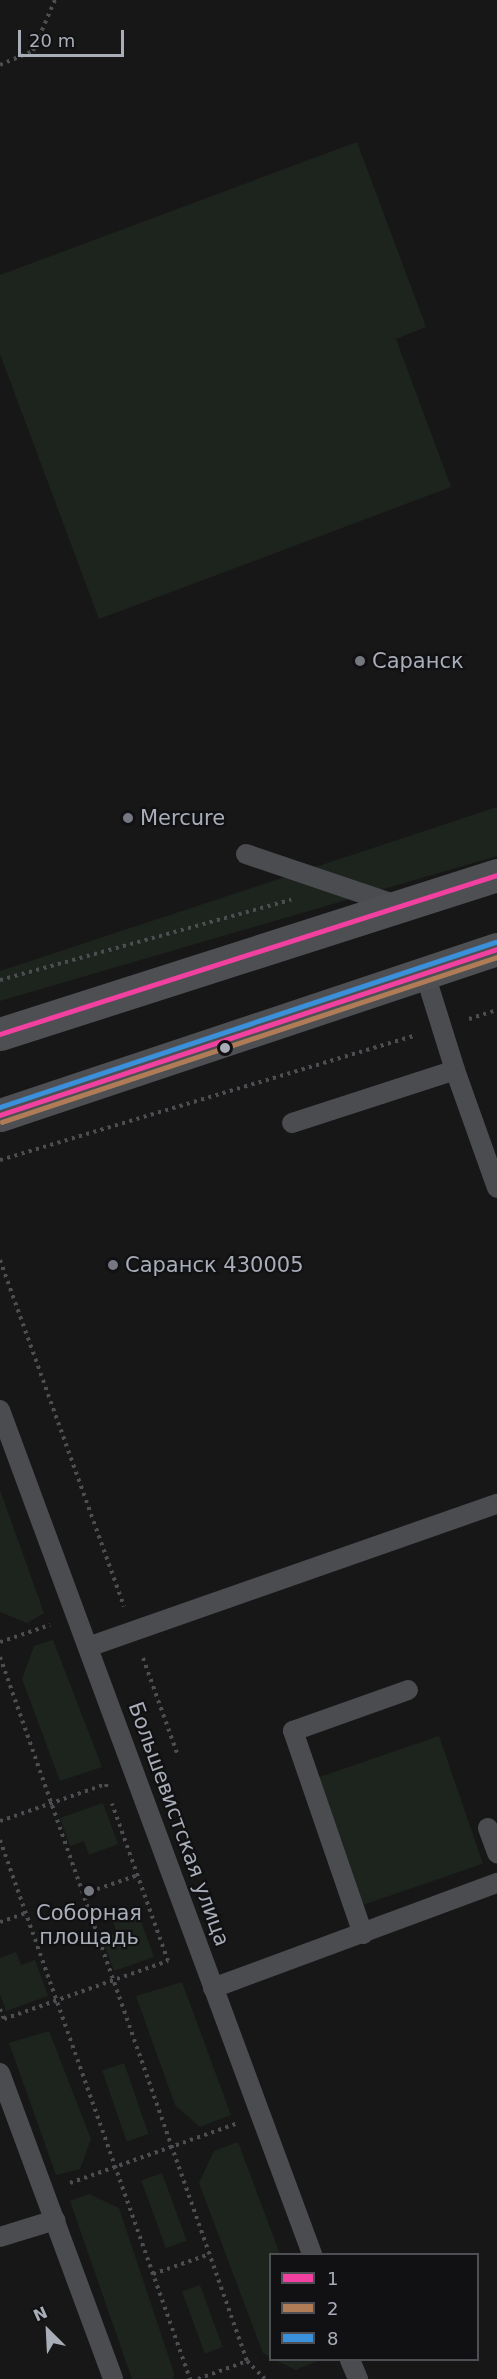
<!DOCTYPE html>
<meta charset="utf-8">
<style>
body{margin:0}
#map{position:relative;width:497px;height:2379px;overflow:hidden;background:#171717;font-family:"DejaVu Sans",sans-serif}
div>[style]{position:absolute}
.green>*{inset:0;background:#1d241e;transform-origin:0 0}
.path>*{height:4px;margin-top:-2px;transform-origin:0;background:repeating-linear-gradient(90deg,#4d4e52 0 3px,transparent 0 7.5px)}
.service>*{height:20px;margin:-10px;padding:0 10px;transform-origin:10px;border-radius:10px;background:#4b4c50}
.primary>*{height:33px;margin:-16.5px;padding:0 16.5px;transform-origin:16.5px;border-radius:16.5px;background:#4d4f52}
.bus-1>*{height:4.5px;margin:-2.25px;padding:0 2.25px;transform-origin:2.25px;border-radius:2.25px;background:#f240a1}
.bus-2>*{height:4.5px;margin:-2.25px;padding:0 2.25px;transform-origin:2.25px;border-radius:2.25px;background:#b07c57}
.bus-3>*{height:4.5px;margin:-2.25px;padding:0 2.25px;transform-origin:2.25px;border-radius:2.25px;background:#3a90db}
.dots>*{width:16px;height:16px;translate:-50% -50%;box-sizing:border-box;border:3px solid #111113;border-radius:50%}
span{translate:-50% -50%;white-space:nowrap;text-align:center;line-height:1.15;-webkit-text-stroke:4.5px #111113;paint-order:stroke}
.poi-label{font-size:21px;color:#a8adb8}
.left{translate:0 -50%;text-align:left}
.street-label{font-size:21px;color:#a8adb8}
.legend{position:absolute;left:269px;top:2253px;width:210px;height:108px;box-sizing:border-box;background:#111113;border:2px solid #4d4f55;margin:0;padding:8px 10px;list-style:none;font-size:18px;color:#a8adb8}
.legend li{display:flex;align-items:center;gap:12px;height:30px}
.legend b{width:30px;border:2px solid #4d4f55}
.north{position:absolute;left:18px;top:2301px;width:60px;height:60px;-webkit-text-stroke:4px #111113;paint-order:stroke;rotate:336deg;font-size:16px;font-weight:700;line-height:24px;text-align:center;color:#a8adb8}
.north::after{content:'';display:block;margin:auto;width:21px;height:27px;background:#a8adb8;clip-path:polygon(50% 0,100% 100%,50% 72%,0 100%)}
.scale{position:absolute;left:18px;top:30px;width:106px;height:27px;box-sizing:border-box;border:3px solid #a8adb8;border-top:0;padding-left:8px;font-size:18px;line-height:21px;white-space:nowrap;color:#a8adb8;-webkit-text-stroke:4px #111113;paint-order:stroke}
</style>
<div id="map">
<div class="green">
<i style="clip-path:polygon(357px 142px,426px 327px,396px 339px,451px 487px,99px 619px,0 354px,0 275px)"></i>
<i style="clip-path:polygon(497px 807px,497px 856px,0 1001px,0 971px)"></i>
<i style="clip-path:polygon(0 1490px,44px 1613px,27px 1623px,0 1612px)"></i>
<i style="clip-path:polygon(53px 1640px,102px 1767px,60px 1781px,22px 1679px,34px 1646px)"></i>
<i style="left:439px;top:1736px;width:135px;height:127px;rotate:71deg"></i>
<i style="clip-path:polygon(103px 1803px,118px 1844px,89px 1855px,84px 1841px,70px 1846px,60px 1818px)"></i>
<i style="clip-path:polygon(137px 1910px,154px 1957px,114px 1971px,102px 1938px,117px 1933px,112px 1919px)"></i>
<i style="clip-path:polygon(16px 1952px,21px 1965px,35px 1960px,48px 1996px,6px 2011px,0 1994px,0 1958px)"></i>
<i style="clip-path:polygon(182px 1982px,231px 2115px,200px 2127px,175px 2105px,136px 1996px)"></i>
<i style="clip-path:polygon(49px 2031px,91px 2139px,80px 2169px,56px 2175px,9px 2043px)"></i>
<i style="left:124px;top:2063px;width:75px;height:23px;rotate:71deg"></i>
<i style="clip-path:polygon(238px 2142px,280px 2254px,270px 2254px,270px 2357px,263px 2353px,199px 2183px,214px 2151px)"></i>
<i style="left:162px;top:2173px;width:72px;height:22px;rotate:70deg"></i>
<i style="clip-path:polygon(89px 2194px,119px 2208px,174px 2373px,173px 2379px,132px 2379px,70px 2201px)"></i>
<i style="left:200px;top:2285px;width:66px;height:19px;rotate:70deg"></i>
<i style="clip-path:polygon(275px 2360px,320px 2360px,296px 2370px)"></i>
</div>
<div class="path">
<i style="left:0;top:65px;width:36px;rotate:-23deg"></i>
<i style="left:33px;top:51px;width:56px;rotate:-66.7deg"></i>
<i style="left:0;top:980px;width:302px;rotate:-15.4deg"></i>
<i style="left:469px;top:1019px;width:29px;rotate:-18deg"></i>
<i style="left:0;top:1160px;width:434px;rotate:-16.7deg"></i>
<i style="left:0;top:1260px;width:368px;rotate:70.3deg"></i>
<i style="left:0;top:1642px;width:53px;rotate:-18.8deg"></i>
<i style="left:0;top:1657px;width:746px;rotate:70.67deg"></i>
<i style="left:247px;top:2361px;width:25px;rotate:45deg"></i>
<i style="left:143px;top:1658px;width:101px;rotate:70.3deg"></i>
<i style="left:0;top:1821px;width:112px;rotate:-19.2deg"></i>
<i style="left:106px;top:1784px;width:4px;rotate:76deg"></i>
<i style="left:0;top:1840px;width:572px;rotate:70.58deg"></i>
<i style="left:83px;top:1894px;width:58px;rotate:-19.1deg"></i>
<i style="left:0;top:1922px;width:28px;rotate:-19deg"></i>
<i style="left:0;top:2009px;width:11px;rotate:68deg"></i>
<i style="left:4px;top:2019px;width:174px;rotate:-19.5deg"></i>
<i style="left:168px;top:1961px;width:167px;rotate:-109.6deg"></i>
<i style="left:70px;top:2183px;width:176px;rotate:-19.6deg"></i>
<i style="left:153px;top:2274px;width:60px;rotate:-19.3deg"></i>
<i style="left:198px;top:2379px;width:52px;rotate:-20.2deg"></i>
</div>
<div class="service">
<i style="left:246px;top:854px;width:159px;rotate:18.7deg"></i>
<i style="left:424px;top:971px;width:104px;rotate:72.6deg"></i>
<i style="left:455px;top:1070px;width:125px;rotate:70.4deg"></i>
<i style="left:292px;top:1123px;width:171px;rotate:-18deg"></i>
<i style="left:0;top:1410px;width:900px;rotate:69.71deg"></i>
<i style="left:88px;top:1647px;width:433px;rotate:-19.3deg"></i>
<i style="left:488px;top:1828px;width:27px;rotate:70deg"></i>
<i style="left:363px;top:1934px;width:215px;rotate:-109deg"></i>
<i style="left:293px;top:1731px;width:122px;rotate:-19.6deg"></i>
<i style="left:213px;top:1988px;width:303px;rotate:-20.3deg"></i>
<i style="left:0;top:2073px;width:326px;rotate:69.7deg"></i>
<i style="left:0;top:2237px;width:58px;rotate:-17.2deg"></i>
<i style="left:350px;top:2360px;width:21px;rotate:67deg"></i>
</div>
<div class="primary">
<i style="left:0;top:1034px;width:522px;rotate:-17.74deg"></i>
<i style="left:0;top:1115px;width:524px;rotate:-18.47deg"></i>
</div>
<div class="bus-1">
<i style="left:0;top:1034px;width:522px;rotate:-17.74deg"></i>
<i style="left:0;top:1115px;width:524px;rotate:-18.47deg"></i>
</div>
<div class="bus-2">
<i style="left:2px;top:1122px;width:522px;rotate:-18.43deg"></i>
</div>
<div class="bus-3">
<i style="left:0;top:1107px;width:522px;rotate:-18.43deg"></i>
</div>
<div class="dots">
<i style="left:360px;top:661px;background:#757880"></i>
<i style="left:128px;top:818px;background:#757880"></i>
<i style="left:225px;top:1048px;background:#a8adb8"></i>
<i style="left:113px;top:1265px;background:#757880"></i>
<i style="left:89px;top:1891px;background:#757880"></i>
</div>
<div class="poi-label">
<span class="left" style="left:372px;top:661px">Саранск</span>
<span class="left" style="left:140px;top:818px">Mercure</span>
<span class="left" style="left:125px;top:1265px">Саранск 430005</span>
<span style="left:89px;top:1925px">Соборная<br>площадь</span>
</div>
<div class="street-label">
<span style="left:179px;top:1824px;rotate:70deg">Большевистская улица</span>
</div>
<ul class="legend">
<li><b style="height:8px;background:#f240a1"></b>1</li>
<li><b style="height:8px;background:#b07c57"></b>2</li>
<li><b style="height:8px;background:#3a90db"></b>8</li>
</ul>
<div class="north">N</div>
<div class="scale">20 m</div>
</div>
